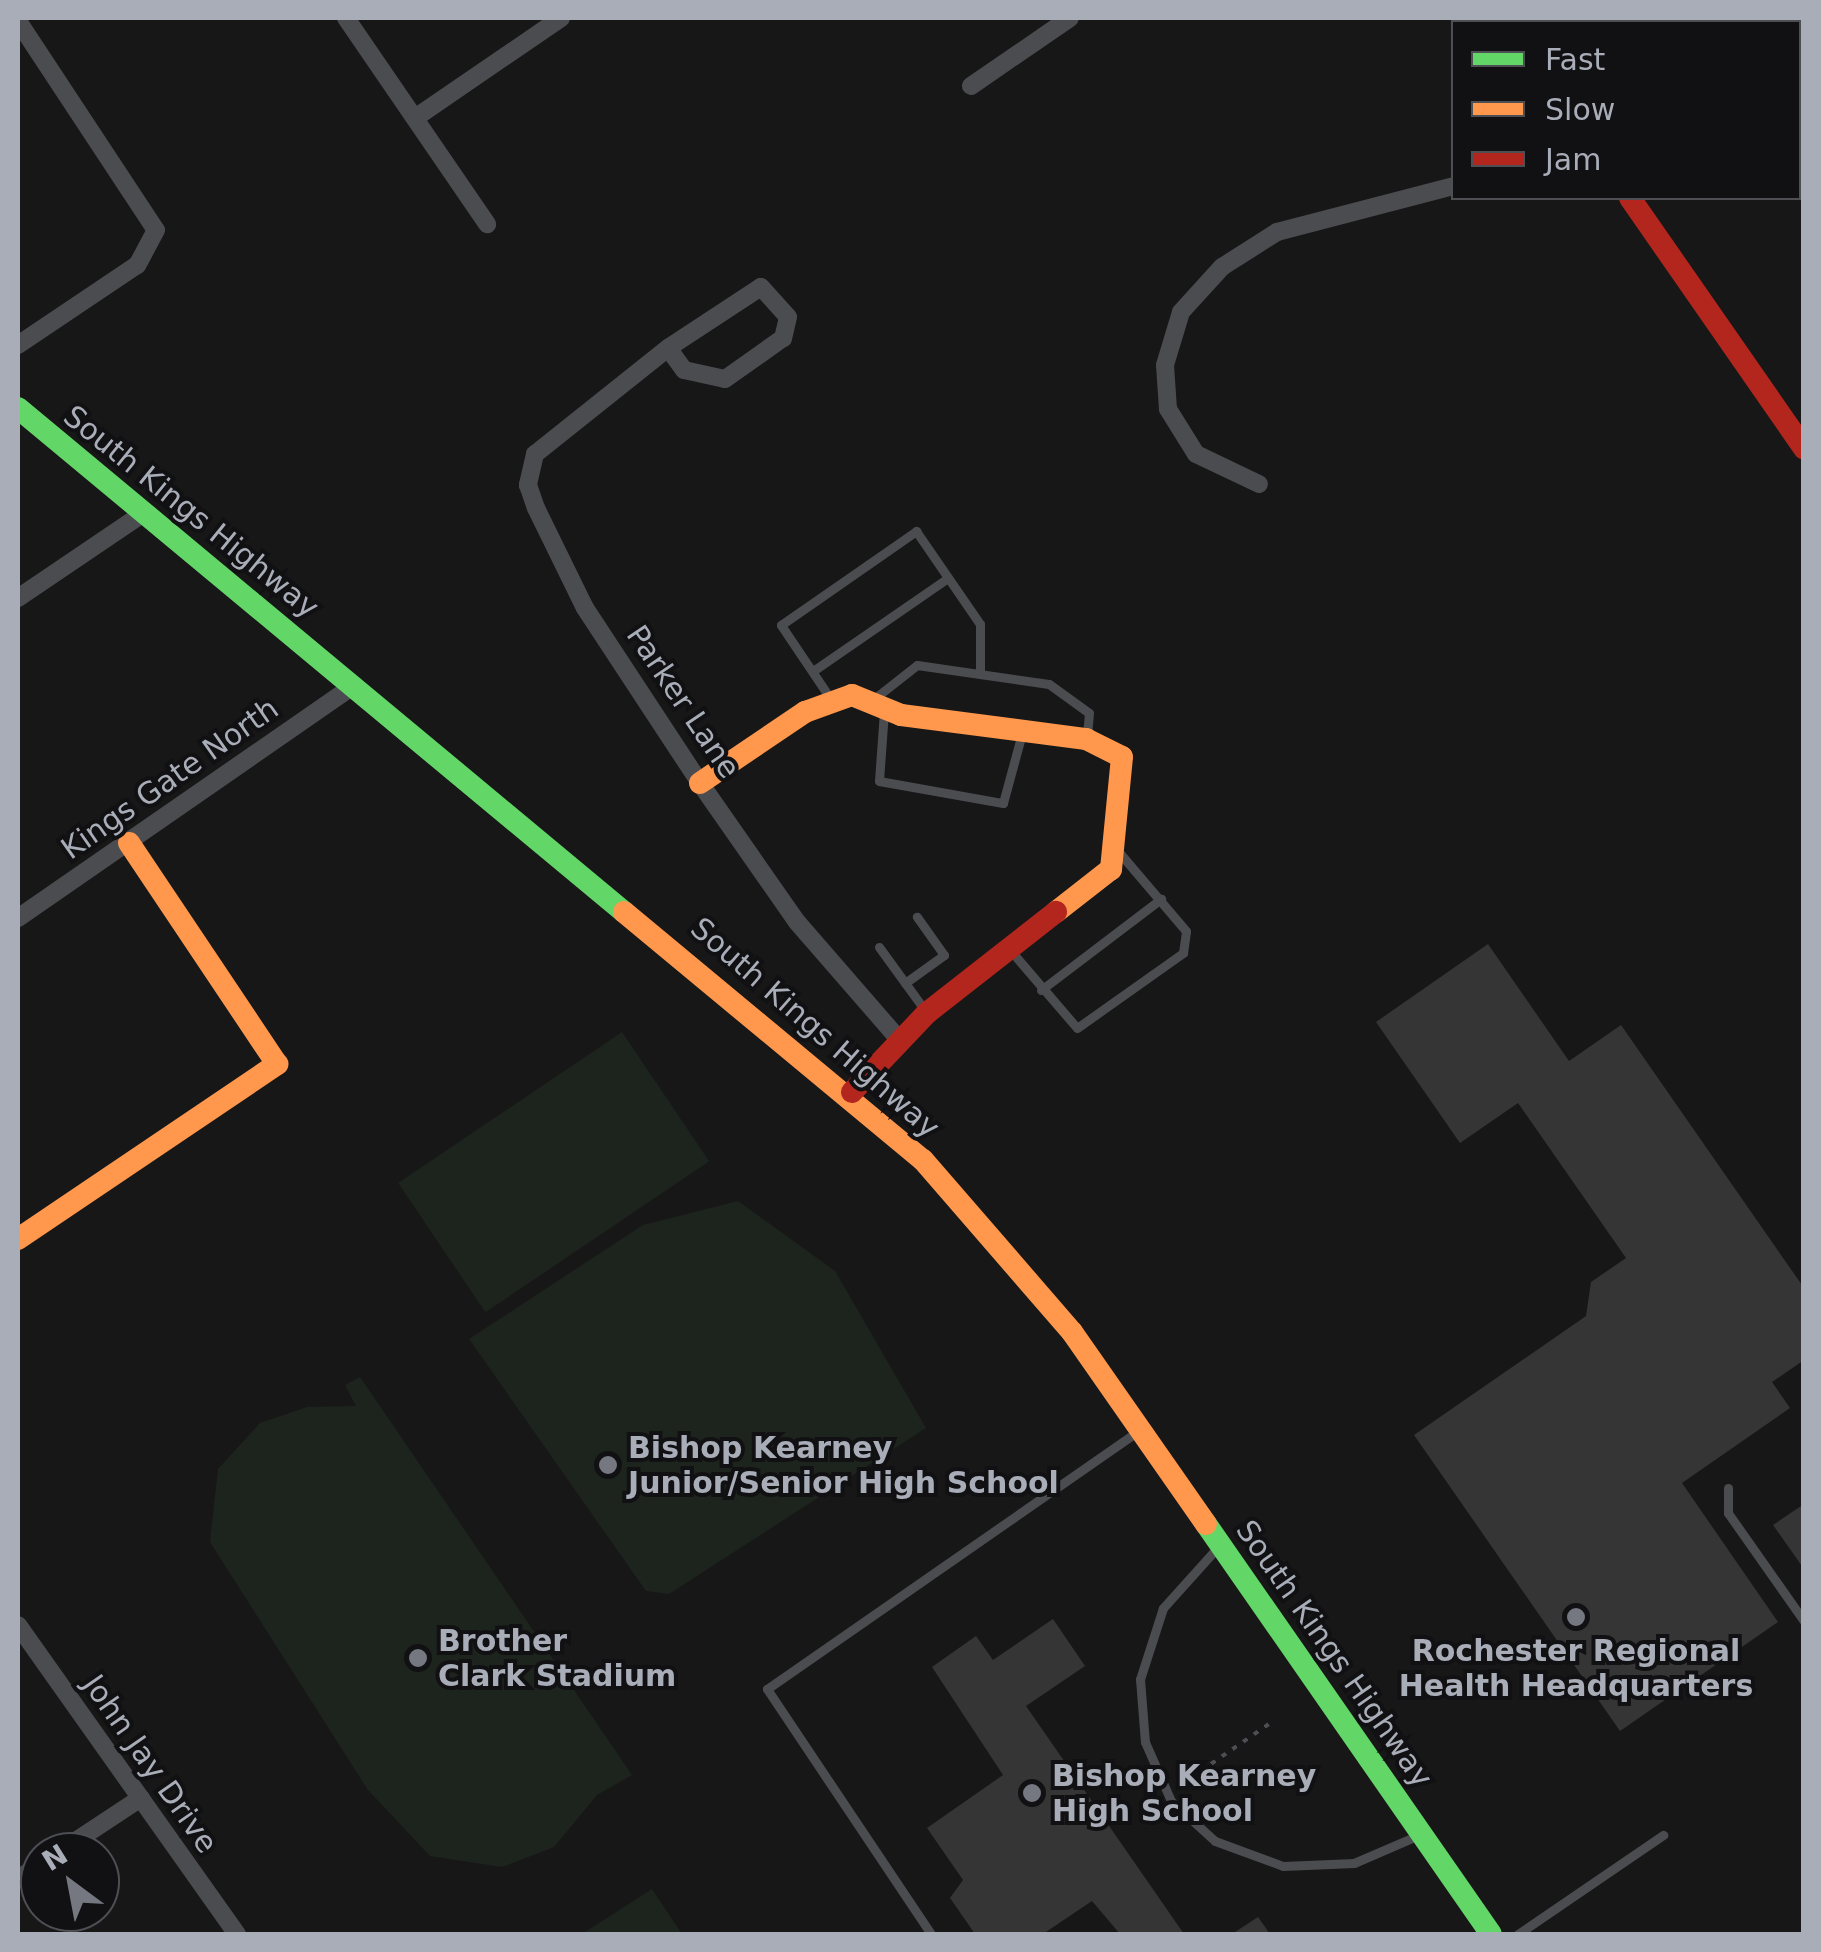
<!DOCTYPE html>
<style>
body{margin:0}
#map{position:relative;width:1821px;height:1952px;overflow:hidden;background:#171717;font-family:"DejaVu Sans",sans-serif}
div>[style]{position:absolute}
.green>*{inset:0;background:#1d241e;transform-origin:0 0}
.building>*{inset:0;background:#353536}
.path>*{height:4px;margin-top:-2px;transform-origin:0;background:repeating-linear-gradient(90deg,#4d4e52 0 5px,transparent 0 13px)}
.lane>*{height:9px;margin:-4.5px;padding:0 4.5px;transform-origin:4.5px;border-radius:4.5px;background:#4b4c50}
.street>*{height:18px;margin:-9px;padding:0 9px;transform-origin:9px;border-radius:9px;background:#4b4c50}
.fast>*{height:22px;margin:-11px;padding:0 11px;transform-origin:11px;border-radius:11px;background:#63d668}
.slow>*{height:22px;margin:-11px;padding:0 11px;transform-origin:11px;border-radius:11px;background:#ff974d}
.jam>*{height:22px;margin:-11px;padding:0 11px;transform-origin:11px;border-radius:11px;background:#b3261e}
.dots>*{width:28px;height:28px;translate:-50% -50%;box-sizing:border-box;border:5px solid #111113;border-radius:50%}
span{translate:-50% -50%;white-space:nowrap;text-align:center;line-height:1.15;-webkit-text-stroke:8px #111113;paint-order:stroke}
.street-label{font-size:30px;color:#a8adb8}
.poi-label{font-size:30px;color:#a8adb8;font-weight:700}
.left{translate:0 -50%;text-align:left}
.frame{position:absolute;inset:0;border:20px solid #a8adb8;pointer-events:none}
.legend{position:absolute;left:1451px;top:20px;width:350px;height:180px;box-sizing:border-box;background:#111113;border:2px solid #4d4f55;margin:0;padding:12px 18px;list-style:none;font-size:30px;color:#a8adb8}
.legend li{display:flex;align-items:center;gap:20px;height:50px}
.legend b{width:50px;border:2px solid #4d4f55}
.north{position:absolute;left:20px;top:1832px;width:100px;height:100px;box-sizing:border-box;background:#111113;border:2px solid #4d4f55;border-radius:50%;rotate:328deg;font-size:28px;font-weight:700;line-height:40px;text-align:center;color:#a8adb8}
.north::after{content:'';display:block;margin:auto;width:35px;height:45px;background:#757880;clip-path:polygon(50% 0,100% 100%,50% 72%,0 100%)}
</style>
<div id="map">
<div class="green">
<i style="left:622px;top:1032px;width:156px;height:270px;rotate:56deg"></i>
<i style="clip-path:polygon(738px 1201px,835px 1271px,926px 1428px,669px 1594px,646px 1591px,469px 1339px,643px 1225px)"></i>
<i style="clip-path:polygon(360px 1377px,632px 1775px,597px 1795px,554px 1847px,502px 1867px,430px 1856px,368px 1790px,210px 1542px,218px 1469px,260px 1423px,307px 1407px,356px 1406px,345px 1385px)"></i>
<i style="clip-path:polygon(652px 1889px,682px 1934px,582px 1934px)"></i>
</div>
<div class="building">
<i style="clip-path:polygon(1488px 944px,1569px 1061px,1621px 1025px,1804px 1288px,1804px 1360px,1772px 1382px,1790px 1408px,1682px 1483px,1778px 1622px,1620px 1731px,1414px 1435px,1586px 1316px,1591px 1282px,1626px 1258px,1518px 1103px,1460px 1143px,1376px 1022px)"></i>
<i style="clip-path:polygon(1804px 1504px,1804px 1569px,1773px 1525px)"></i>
<i style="clip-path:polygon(1053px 1619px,1085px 1666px,1026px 1706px,1184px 1934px,1120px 1934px,1092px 1901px,1043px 1934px,975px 1934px,950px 1898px,963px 1880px,927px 1828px,1003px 1775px,932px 1667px,976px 1636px,993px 1660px)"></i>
<i style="clip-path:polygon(1258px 1917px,1270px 1934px,1232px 1934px)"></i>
</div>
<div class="path">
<i style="left:1179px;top:1786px;width:109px;rotate:-34.6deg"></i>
</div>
<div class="lane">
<i style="left:813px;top:671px;width:164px;rotate:-34.6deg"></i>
<i style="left:830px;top:698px;width:88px;rotate:-123.9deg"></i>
<i style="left:781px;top:625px;width:165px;rotate:-34.8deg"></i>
<i style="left:916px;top:531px;width:113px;rotate:55.5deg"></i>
<i style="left:980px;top:624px;width:48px;rotate:90deg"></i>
<i style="left:875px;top:698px;width:53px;rotate:-38.2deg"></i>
<i style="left:917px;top:665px;width:133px;rotate:8.2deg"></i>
<i style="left:1049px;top:684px;width:49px;rotate:35.9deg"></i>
<i style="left:1089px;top:713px;width:23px;rotate:95deg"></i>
<i style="left:884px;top:711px;width:70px;rotate:94.1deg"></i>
<i style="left:879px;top:781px;width:126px;rotate:10.1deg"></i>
<i style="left:1003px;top:803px;width:73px;rotate:-74.8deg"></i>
<i style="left:879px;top:947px;width:77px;rotate:54deg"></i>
<i style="left:1011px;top:951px;width:101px;rotate:49.4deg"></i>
<i style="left:1077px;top:1028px;width:130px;rotate:-35.3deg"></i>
<i style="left:1183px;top:953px;width:22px;rotate:-82deg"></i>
<i style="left:1186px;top:931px;width:106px;rotate:-130.4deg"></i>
<i style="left:905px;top:983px;width:48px;rotate:-35.7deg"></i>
<i style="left:944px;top:955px;width:47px;rotate:-125.4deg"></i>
<i style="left:1041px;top:990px;width:151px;rotate:-37.2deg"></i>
<i style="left:1728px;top:1488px;width:25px;rotate:90deg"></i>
<i style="left:1728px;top:1513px;width:132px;rotate:54.9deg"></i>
<i style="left:1217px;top:1548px;width:81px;rotate:132deg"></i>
<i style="left:1163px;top:1608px;width:75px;rotate:107.9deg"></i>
<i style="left:1140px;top:1679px;width:63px;rotate:85.5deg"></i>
<i style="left:1145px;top:1742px;width:64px;rotate:66.2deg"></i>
<i style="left:1171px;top:1801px;width:59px;rotate:42.3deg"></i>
<i style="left:1215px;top:1841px;width:72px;rotate:20.2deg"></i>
<i style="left:1283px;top:1866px;width:71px;rotate:-2.4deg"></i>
<i style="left:1354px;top:1863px;width:71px;rotate:-23.3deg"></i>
<i style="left:931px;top:1934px;width:295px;rotate:-123.8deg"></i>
<i style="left:767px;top:1689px;width:449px;rotate:-34.8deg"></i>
<i style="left:1518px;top:1934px;width:176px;rotate:-34.3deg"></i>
</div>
<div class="street">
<i style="left:346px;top:18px;width:250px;rotate:55.6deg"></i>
<i style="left:18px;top:21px;width:250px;rotate:56.6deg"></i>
<i style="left:156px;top:230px;width:40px;rotate:118deg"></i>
<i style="left:137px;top:265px;width:143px;rotate:146.1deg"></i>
<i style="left:1706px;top:22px;width:8px;rotate:-30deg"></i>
<i style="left:971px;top:86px;width:120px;rotate:-34.5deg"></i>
<i style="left:415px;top:118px;width:177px;rotate:-34.4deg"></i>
<i style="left:761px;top:287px;width:40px;rotate:48deg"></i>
<i style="left:788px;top:317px;width:22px;rotate:103deg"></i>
<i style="left:783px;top:338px;width:71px;rotate:144.7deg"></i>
<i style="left:725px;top:379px;width:42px;rotate:-167.6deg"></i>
<i style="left:684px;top:370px;width:27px;rotate:-126deg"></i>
<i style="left:668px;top:348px;width:111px;rotate:-33.3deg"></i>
<i style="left:668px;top:348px;width:170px;rotate:141.4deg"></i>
<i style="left:535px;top:454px;width:32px;rotate:103deg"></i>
<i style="left:528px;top:485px;width:24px;rotate:71deg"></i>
<i style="left:536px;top:508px;width:111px;rotate:63.9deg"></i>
<i style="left:585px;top:608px;width:209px;rotate:56.7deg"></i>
<i style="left:700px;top:783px;width:169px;rotate:55.1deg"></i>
<i style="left:797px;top:922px;width:154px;rotate:49deg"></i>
<i style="left:1259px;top:484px;width:70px;rotate:-154.5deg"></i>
<i style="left:1196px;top:454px;width:53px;rotate:-121.9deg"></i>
<i style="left:1168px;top:409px;width:44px;rotate:-93.9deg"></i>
<i style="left:1165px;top:365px;width:55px;rotate:-73.2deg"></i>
<i style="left:1181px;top:312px;width:61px;rotate:-47.7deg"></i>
<i style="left:1222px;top:267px;width:65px;rotate:-32.5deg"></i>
<i style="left:1277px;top:232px;width:183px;rotate:-14.6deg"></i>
<i style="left:18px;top:598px;width:153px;rotate:-34.1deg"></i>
<i style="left:18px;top:918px;width:409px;rotate:-34.7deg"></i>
<i style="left:18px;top:1625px;width:379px;rotate:54.7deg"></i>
<i style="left:59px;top:1852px;width:98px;rotate:-33.4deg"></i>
<i style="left:18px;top:1879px;width:27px;rotate:-34deg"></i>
</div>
<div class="fast">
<i style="left:18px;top:408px;width:788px;rotate:39.75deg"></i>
<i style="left:1206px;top:1524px;width:499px;rotate:55.2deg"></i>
</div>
<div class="slow">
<i style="left:700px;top:783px;width:127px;rotate:-34.1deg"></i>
<i style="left:805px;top:712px;width:50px;rotate:-19.9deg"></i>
<i style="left:852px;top:695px;width:53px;rotate:22.2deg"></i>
<i style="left:901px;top:715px;width:187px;rotate:7.4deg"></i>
<i style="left:1086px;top:739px;width:40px;rotate:26.6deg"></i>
<i style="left:1122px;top:757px;width:113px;rotate:95.6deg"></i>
<i style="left:1111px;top:869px;width:70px;rotate:142deg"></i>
<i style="left:624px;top:912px;width:388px;rotate:39.7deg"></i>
<i style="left:923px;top:1160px;width:228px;rotate:49.1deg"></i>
<i style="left:1072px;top:1332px;width:234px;rotate:55.1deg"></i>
<i style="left:18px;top:1239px;width:313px;rotate:-34deg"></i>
<i style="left:277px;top:1064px;width:266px;rotate:-123.8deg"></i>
</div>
<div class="jam">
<i style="left:1504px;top:18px;width:5px;rotate:53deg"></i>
<i style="left:1630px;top:198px;width:305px;rotate:55.2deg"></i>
<i style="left:852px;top:1092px;width:109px;rotate:-46.5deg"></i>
<i style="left:927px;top:1013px;width:164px;rotate:-38.1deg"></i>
</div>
<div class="dots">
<i style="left:608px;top:1465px;background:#757880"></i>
<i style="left:1576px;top:1617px;background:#757880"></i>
<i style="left:418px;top:1658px;background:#757880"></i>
<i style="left:1032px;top:1793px;background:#757880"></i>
</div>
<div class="street-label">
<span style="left:191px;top:512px;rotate:39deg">South Kings Highway</span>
<span style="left:683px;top:702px;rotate:56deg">Parker Lane</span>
<span style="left:170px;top:779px;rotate:-35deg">Kings Gate North</span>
<span style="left:815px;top:1028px;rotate:41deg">South Kings Highway</span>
<span style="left:1334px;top:1654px;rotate:55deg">South Kings Highway</span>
<span style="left:150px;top:1764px;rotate:55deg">John Jay Drive</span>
</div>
<div class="poi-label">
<span class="left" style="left:628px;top:1465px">Bishop Kearney<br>Junior/Senior High School</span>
<span class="left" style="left:438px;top:1658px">Brother<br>Clark Stadium</span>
<span style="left:1576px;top:1668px">Rochester Regional<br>Health Headquarters</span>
<span class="left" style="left:1052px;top:1793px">Bishop Kearney<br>High School</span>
</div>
<div class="frame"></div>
<ul class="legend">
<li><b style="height:12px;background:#63d668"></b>Fast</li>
<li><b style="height:12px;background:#ff974d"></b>Slow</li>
<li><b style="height:12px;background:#b3261e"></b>Jam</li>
</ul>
<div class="north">N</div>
</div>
